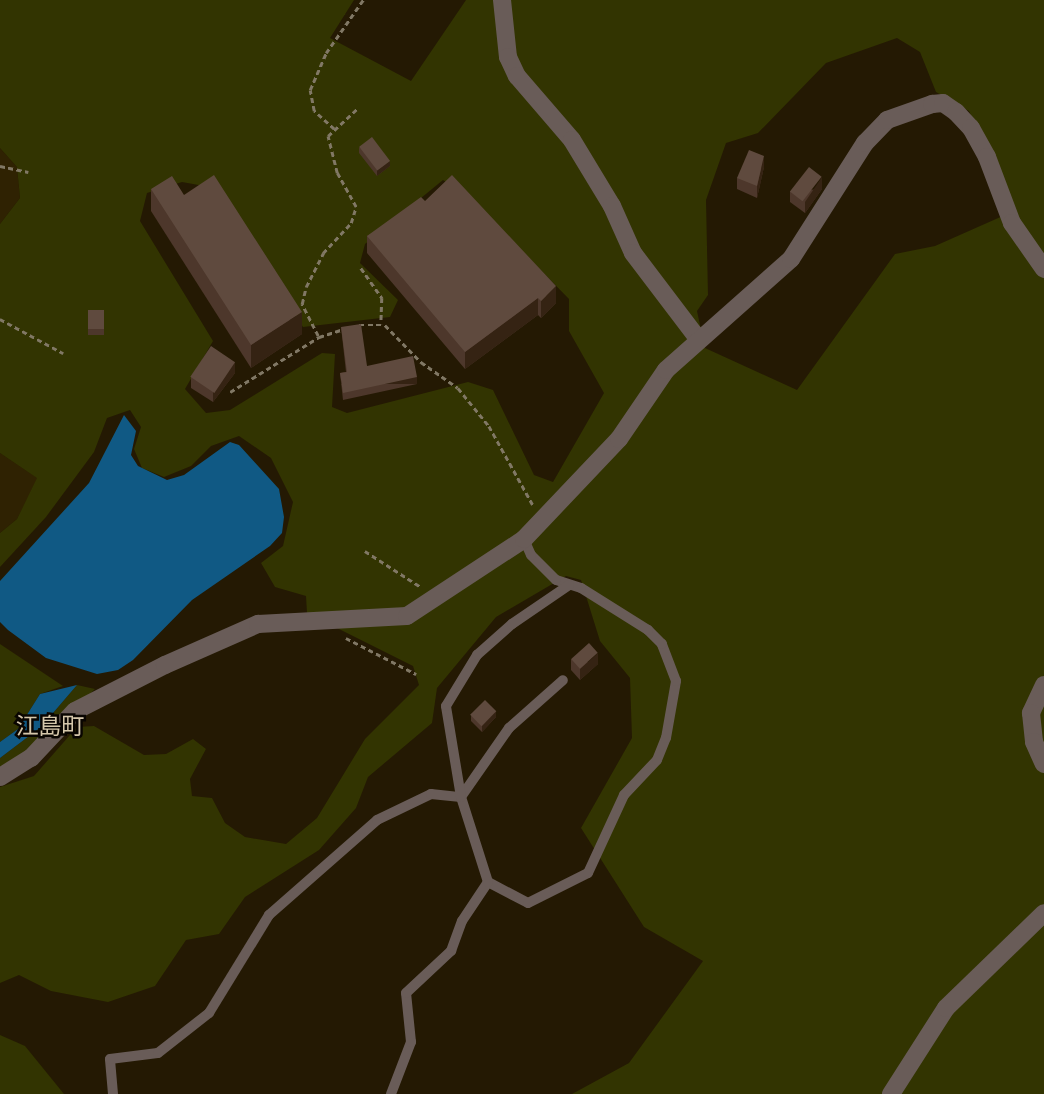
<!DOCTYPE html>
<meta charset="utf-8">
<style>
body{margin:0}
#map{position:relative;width:1044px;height:1094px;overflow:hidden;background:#241903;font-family:"PT Sans Narrow","Noto Sans JP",sans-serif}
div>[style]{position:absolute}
.built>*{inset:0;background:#2f2202}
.green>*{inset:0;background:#323401}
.water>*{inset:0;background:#105984}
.path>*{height:2.5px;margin-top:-1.25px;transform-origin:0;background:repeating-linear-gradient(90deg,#817865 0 5px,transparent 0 8.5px)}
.service>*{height:10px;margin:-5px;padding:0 5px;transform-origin:5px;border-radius:5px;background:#695c58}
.minor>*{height:18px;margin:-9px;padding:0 9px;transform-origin:9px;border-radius:9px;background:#695c58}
.wall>*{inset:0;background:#4d372b;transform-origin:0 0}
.shaded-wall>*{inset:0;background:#352313;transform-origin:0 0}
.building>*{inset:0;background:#5f4a3e;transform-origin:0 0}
span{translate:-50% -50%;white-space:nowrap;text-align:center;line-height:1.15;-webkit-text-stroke:5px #090501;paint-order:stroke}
.quarter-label{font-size:23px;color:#d5c7ab}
</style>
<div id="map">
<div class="built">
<i style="clip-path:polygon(0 148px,17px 167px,20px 198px,0 224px)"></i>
<i style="clip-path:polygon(0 453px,38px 478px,17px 519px,0 533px)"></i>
</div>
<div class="green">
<i style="clip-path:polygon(evenodd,0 0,354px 0,330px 38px,411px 81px,466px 0,1044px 0,1044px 1094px,572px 1094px,629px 1063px,703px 961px,644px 927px,581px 828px,632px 738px,630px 678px,600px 641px,581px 580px,566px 576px,496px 617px,437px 688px,432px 723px,368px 777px,356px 808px,319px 850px,245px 897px,219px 934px,186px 940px,155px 986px,108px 1002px,51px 991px,19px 975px,0 983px,0 787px,34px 776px,77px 727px,94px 726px,144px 755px,166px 754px,193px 739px,206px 749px,190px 779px,192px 796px,212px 798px,225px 823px,245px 837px,286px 844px,317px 818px,365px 739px,419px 685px,413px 666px,307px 613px,306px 596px,275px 587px,261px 563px,283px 546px,293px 502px,271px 458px,239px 436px,211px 446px,191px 466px,164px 477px,142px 468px,134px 449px,141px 427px,130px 410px,107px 418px,94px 452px,46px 517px,0 567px,0 533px,17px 519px,37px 478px,0 453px,0 224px,20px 198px,17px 167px,0 148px,0 0,897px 38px,920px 52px,936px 92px,969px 111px,1014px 211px,935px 246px,895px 254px,797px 390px,705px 348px,697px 311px,708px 295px,706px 200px,726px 143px,758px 133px,826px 63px,897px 38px,0 0,443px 180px,472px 200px,569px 299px,569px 331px,604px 393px,553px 482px,534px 475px,493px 390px,468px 382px,347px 413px,332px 407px,335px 354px,322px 353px,230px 410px,206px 413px,185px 389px,213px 341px,140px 221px,147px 193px,182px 182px,215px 188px,303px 327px,390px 317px,398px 300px,360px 263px,365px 244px,443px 180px)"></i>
<i style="clip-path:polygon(0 644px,63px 686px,40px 694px,18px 729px,0 742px)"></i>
<i style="clip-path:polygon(77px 685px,95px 689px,26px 757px,0 771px,0 758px,41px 727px)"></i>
<i style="clip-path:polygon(0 1035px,25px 1046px,64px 1094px,0 1094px)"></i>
</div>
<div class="water">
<i style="clip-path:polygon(124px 415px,136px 431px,131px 455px,138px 466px,167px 480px,184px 475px,230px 442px,239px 445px,279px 489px,284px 517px,282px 533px,270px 546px,192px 600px,133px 660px,118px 670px,97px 674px,46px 658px,8px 630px,0 622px,0 581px,89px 483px)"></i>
<i style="clip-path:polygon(77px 685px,41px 727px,0 758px,0 742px,18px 729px,40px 694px)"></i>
</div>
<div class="path">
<i style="left:334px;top:129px;width:27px;rotate:-138deg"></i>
<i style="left:314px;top:111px;width:21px;rotate:-101deg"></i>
<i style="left:310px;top:90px;width:40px;rotate:-66.6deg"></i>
<i style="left:326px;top:53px;width:65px;rotate:-55.1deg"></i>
<i style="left:0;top:166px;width:29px;rotate:12deg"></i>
<i style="left:361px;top:268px;width:37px;rotate:55deg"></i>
<i style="left:382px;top:298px;width:26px;rotate:92deg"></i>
<i style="left:0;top:319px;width:72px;rotate:28.4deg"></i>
<i style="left:359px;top:325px;width:26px"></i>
<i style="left:385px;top:325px;width:52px;rotate:45.8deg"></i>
<i style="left:421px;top:362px;width:45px;rotate:35.1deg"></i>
<i style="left:458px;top:388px;width:49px;rotate:50.8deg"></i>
<i style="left:489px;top:426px;width:90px;rotate:60.9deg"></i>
<i style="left:318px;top:336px;width:36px;rotate:-117deg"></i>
<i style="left:302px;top:304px;width:17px;rotate:-77deg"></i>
<i style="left:306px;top:287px;width:38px;rotate:-63deg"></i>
<i style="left:323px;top:253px;width:41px;rotate:-47deg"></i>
<i style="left:351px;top:223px;width:17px;rotate:-73deg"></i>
<i style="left:356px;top:207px;width:39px;rotate:-119deg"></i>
<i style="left:337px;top:173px;width:38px;rotate:-104deg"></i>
<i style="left:328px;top:136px;width:42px;rotate:-43.1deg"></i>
<i style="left:230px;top:392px;width:105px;rotate:-31.7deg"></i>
<i style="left:319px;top:337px;width:25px;rotate:-18deg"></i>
<i style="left:365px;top:551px;width:67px;rotate:32.7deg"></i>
<i style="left:346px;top:638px;width:79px;rotate:27.2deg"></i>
</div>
<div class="service">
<i style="left:488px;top:882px;width:45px;rotate:27.7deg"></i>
<i style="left:528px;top:903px;width:67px;rotate:-26.6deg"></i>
<i style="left:588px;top:873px;width:86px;rotate:-65.2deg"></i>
<i style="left:624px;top:795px;width:48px;rotate:-46.7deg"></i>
<i style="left:657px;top:760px;width:24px;rotate:-68deg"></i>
<i style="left:666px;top:738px;width:58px;rotate:-80deg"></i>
<i style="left:676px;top:681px;width:40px;rotate:-111deg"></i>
<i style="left:662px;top:644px;width:20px;rotate:-135deg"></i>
<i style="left:648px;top:630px;width:79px;rotate:-147.9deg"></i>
<i style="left:581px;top:588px;width:26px;rotate:-162deg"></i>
<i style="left:556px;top:580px;width:35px;rotate:-135deg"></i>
<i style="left:531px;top:555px;width:17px;rotate:-114deg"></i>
<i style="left:113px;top:1094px;width:35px;rotate:-95deg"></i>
<i style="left:110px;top:1059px;width:48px;rotate:-7.1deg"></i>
<i style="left:158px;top:1053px;width:65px;rotate:-38.1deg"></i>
<i style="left:209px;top:1013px;width:115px;rotate:-58.5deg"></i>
<i style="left:269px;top:915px;width:144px;rotate:-41.3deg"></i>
<i style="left:377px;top:820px;width:60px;rotate:-25.7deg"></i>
<i style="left:431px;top:794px;width:30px;rotate:6deg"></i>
<i style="left:461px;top:797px;width:84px;rotate:-55.2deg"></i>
<i style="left:509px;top:728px;width:72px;rotate:-41.6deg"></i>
<i style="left:391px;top:1094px;width:56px;rotate:-69deg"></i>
<i style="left:411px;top:1042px;width:49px;rotate:-95.8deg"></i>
<i style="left:406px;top:993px;width:62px;rotate:-43deg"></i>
<i style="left:451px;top:951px;width:32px;rotate:-70deg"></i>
<i style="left:462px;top:921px;width:47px;rotate:-56.3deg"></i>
<i style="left:488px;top:882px;width:89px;rotate:-107.6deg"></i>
<i style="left:461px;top:797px;width:92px;rotate:-99.4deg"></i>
<i style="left:446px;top:706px;width:60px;rotate:-58.7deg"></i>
<i style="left:477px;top:655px;width:47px;rotate:-41.5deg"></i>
<i style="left:512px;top:624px;width:69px;rotate:-34.4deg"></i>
</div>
<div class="minor">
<i style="left:502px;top:0;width:57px;rotate:84deg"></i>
<i style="left:508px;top:57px;width:21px;rotate:65deg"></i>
<i style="left:517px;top:76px;width:84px;rotate:49.3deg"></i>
<i style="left:572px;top:140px;width:77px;rotate:58.8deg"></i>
<i style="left:612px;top:206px;width:51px;rotate:65.9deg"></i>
<i style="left:633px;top:253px;width:109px;rotate:52.8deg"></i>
<i style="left:1044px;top:685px;width:31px;rotate:115deg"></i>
<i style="left:1031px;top:713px;width:29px;rotate:84deg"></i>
<i style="left:1034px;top:742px;width:24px;rotate:66deg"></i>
<i style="left:0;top:777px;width:36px;rotate:-32deg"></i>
<i style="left:31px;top:758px;width:64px;rotate:-46.9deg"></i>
<i style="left:75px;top:711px;width:101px;rotate:-27.1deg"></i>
<i style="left:165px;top:665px;width:102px;rotate:-23.8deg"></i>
<i style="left:258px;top:624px;width:149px;rotate:-3.1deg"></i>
<i style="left:407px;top:616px;width:140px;rotate:-33.3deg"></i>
<i style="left:524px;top:539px;width:138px;rotate:-46.5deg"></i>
<i style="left:619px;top:439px;width:83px;rotate:-55.7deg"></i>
<i style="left:666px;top:370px;width:167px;rotate:-41.6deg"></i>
<i style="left:791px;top:259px;width:138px;rotate:-57.5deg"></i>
<i style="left:865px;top:143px;width:32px;rotate:-46deg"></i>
<i style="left:887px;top:120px;width:48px;rotate:-19.6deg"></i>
<i style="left:932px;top:104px;width:11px;rotate:-5deg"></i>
<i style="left:943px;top:103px;width:16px;rotate:35deg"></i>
<i style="left:956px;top:112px;width:22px;rotate:47deg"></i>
<i style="left:971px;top:128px;width:33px;rotate:61deg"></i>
<i style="left:987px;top:157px;width:71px;rotate:69.3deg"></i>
<i style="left:1012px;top:223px;width:56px;rotate:55.2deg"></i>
<i style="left:891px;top:1094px;width:102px;rotate:-57.4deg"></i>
<i style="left:946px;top:1008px;width:136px;rotate:-44.1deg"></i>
</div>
<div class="wall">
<i style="clip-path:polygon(359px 147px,390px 166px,377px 176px,359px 153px)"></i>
<i style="clip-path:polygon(764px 167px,757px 198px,737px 189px,737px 178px)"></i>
<i style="clip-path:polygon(151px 189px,184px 195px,302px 334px,251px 368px,151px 211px)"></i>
<i style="clip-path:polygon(822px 189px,805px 213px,790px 202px,790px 191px)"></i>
<i style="clip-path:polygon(425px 201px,556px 303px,541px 318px,538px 315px,465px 369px,367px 253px,367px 236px)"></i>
<i style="left:88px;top:310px;width:16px;height:25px"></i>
<i style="clip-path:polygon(341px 327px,367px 366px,417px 384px,343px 400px,340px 373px,346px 372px)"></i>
<i style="clip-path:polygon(235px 373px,213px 402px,191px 388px,191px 377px)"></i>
<i style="clip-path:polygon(571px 659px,598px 664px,580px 680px,571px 670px)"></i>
<i style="clip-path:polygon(471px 716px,496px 717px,482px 732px,471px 721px)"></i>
</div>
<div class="shaded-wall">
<i style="clip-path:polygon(764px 156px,764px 167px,757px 198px,757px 186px)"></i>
<i style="clip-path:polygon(390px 161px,390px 166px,377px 176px,377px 170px)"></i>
<i style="clip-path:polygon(822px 177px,822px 189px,805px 213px,805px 202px)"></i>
<i style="clip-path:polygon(556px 286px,556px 303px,541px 318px,541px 301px)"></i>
<i style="clip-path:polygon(538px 298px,538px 315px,465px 369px,465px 352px)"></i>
<i style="clip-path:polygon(302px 312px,302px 334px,251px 368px,251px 345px)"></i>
<i style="clip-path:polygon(235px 362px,235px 373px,213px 402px,213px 391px)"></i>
<i style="left:417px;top:377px;width:7px;height:76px;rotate:90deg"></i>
<i style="clip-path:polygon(598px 653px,598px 664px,580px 680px,580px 669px)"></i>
<i style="clip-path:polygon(496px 711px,496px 717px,482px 732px,482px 726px)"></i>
</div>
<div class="building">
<i style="left:372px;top:137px;width:30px;height:16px;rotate:53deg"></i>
<i style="clip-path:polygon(749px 150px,764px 156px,757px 186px,737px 178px)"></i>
<i style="left:809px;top:167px;width:16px;height:31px;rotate:38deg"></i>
<i style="clip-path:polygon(214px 175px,302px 312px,251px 345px,151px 189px,172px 176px,184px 195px)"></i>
<i style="clip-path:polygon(452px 175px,556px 286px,541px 301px,538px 298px,465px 352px,367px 236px,421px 197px,425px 201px)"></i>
<i style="left:88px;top:310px;width:16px;height:19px"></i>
<i style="clip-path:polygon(361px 324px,367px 366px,413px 356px,417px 377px,343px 393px,340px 373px,347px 372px,341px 327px)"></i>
<i style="left:211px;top:346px;width:29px;height:37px;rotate:34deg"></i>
<i style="left:589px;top:643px;width:13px;height:24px;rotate:48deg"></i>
<i style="left:485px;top:700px;width:16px;height:21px;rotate:45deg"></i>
</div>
<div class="quarter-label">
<span style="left:50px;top:726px">江島町</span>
</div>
</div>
